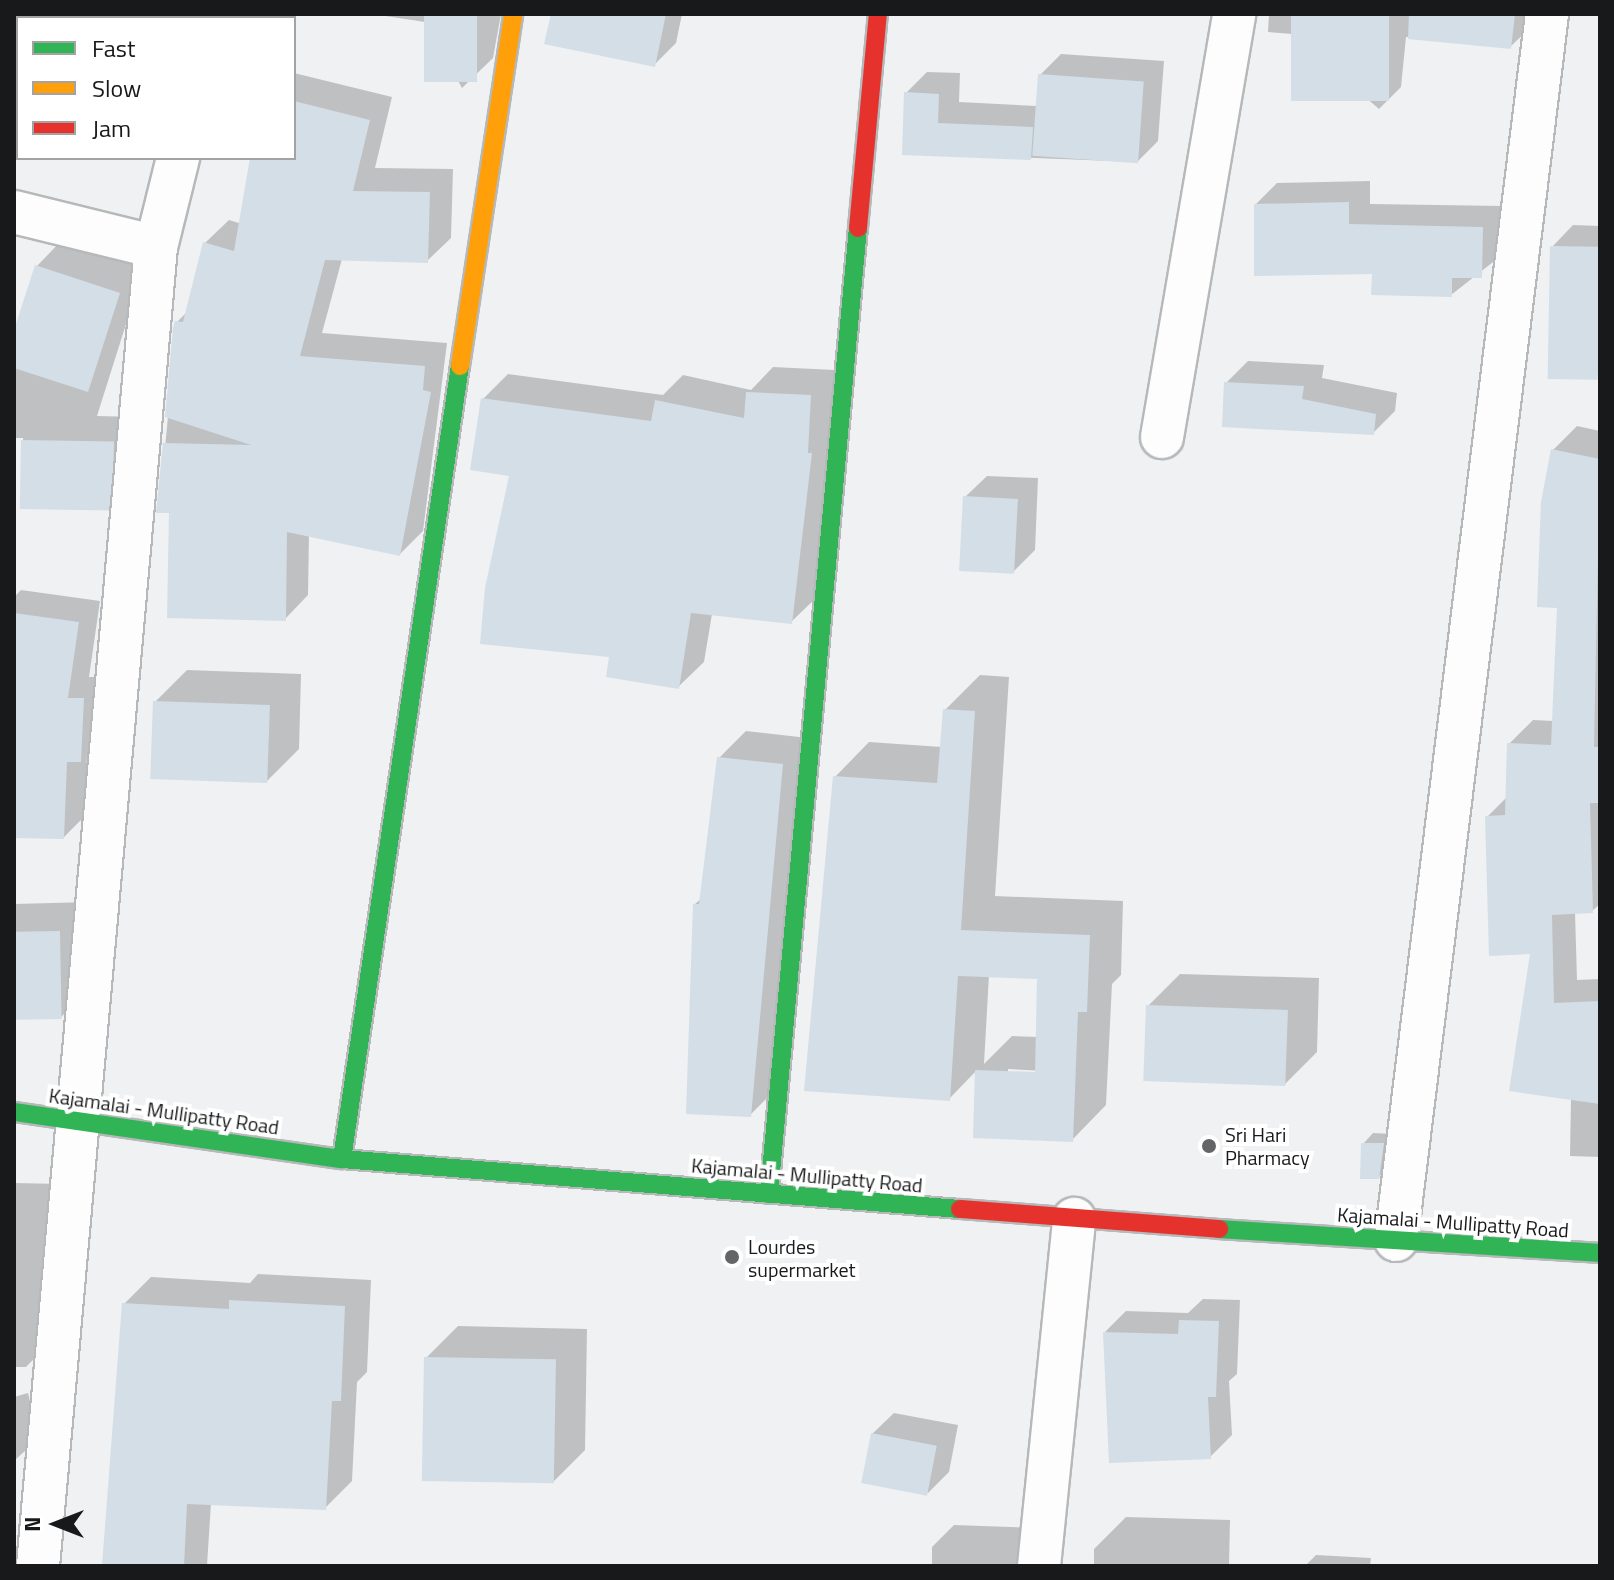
<!DOCTYPE html>
<style>
body{margin:0}
#map{position:relative;width:1614px;height:1580px;overflow:hidden;background:#eff1f3;font-family:"Titillium Web",sans-serif}
div>[style]{position:absolute}
.shadow>*{inset:0;background:#0003}
.building>*{inset:0;background:#d4dee6;transform-origin:0 0}
.roads{filter:drop-shadow(2px 0 #b6b8b9) drop-shadow(-2px 0 #b6b8b9) drop-shadow(0 2px #b6b8b9) drop-shadow(0 -2px #b6b8b9)}
.street>*{height:42px;margin:-21px;padding:0 21px;transform-origin:21px;border-radius:21px;background:#fdfdfd}
.fast>*{height:18px;margin:-9px;padding:0 9px;transform-origin:9px;border-radius:9px;background:#30b455}
.slow>*{height:18px;margin:-9px;padding:0 9px;transform-origin:9px;border-radius:9px;background:#ff9f0a}
.jam>*{height:18px;margin:-9px;padding:0 9px;transform-origin:9px;border-radius:9px;background:#e5322d}
.dots>*{width:22px;height:22px;translate:-50% -50%;box-sizing:border-box;border:4px solid #fff;border-radius:50%}
span{translate:-50% -50%;white-space:nowrap;text-align:center;line-height:1.15;-webkit-text-stroke:8px #fff;paint-order:stroke}
.street-label{font-size:20px;color:#18191a}
.poi-label{font-size:20px;color:#18191a}
.left{translate:0 -50%;text-align:left}
.frame{position:absolute;inset:0;border:16px solid #18191a;pointer-events:none}
.legend{position:absolute;left:16px;top:16px;width:280px;height:144px;box-sizing:border-box;background:#fff;border:2px solid #a3a3a3;margin:0;padding:10px 14px;list-style:none;font-size:24px;color:#18191a}
.legend li{display:flex;align-items:center;gap:16px;height:40px}
.legend b{width:40px;border:2px solid #a3a3a3}
.north{position:absolute;left:16px;top:1484px;width:80px;height:80px;-webkit-text-stroke:6px #fff;paint-order:stroke;rotate:270deg;font-size:22px;font-weight:700;line-height:32px;text-align:center;color:#18191a}
.north::after{content:'';display:block;margin:auto;width:28px;height:36px;background:#18191a;clip-path:polygon(50% 0,100% 100%,50% 72%,0 100%)}
</style>
<div id="map">
<div class="shadow">
<i style="clip-path:polygon(372px 14px,501px 14px,493px 58px,462px 88px,425px 22px)"></i>
<i style="clip-path:polygon(551px 14px,682px 14px,676px 43px,654px 65px,547px 43px)"></i>
<i style="clip-path:polygon(1269px 14px,1533px 14px,1532px 26px,1510px 47px,1406px 37px,1401px 87px,1379px 109px,1292px 34px,1268px 32px)"></i>
<i style="clip-path:polygon(1061px 54px,1164px 61px,1158px 141px,1137px 162px,904px 153px,906px 93px,927px 72px,960px 73px,959px 102px,1037px 106px,1040px 75px)"></i>
<i style="clip-path:polygon(294px 73px,392px 97px,375px 168px,453px 169px,451px 238px,427px 261px,342px 259px,322px 333px,447px 343px,423px 531px,400px 554px,309px 535px,308px 595px,285px 619px,171px 511px,159px 511px,177px 322px,188px 311px,205px 243px,229px 220px,242px 224px,254px 158px,294px 158px)"></i>
<i style="clip-path:polygon(1370px 181px,1370px 204px,1504px 206px,1502px 255px,1451px 295px,1374px 272px,1256px 204px,1277px 183px)"></i>
<i style="clip-path:polygon(1573px 225px,1600px 226px,1600px 381px,1552px 247px)"></i>
<i style="clip-path:polygon(62px 240px,144px 267px,97px 416px,139px 417px,133px 484px,107px 510px,22px 507px,23px 438px,14px 438px,14px 337px,37px 266px)"></i>
<i style="clip-path:polygon(1248px 361px,1324px 365px,1322px 378px,1397px 393px,1395px 411px,1373px 433px,1226px 383px)"></i>
<i style="clip-path:polygon(773px 367px,835px 370px,817px 597px,791px 622px,712px 614px,704px 662px,678px 687px,611px 655px,511px 474px,483px 399px,508px 374px,663px 395px,683px 375px,751px 390px)"></i>
<i style="clip-path:polygon(1577px 426px,1600px 431px,1600px 904px,1592px 911px,1575px 912px,1577px 980px,1600px 979px,1600px 1157px,1570px 1156px,1571px 1098px,1533px 952px,1487px 817px,1507px 797px,1509px 744px,1533px 720px,1554px 721px,1559px 606px,1553px 450px)"></i>
<i style="clip-path:polygon(987px 476px,1038px 478px,1035px 550px,1013px 572px,965px 497px)"></i>
<i style="clip-path:polygon(21px 590px,100px 601px,89px 677px,104px 677px,101px 739px,87px 753px,85px 816px,64px 837px,14px 836px,14px 597px)"></i>
<i style="clip-path:polygon(187px 670px,301px 674px,299px 749px,267px 781px,155px 702px)"></i>
<i style="clip-path:polygon(evenodd,980px 675px,1009px 677px,995px 896px,1123px 901px,1121px 975px,1112px 984px,1106px 1105px,1072px 1140px,977px 1070px,949px 1099px,835px 777px,869px 742px,942px 747px,945px 710px,980px 675px,989px 975px,1039px 977px,1038px 1037px,1012px 1036px,984px 1064px,989px 975px,980px 675px,1008px 1069px,1045px 1071px,1045px 1075px,1008px 1073px,1008px 1069px)"></i>
<i style="clip-path:polygon(746px 731px,808px 738px,777px 1088px,750px 1115px,695px 904px,702px 898px,719px 758px)"></i>
<i style="clip-path:polygon(89px 902px,91px 988px,61px 1017px,14px 1019px,14px 904px)"></i>
<i style="clip-path:polygon(1180px 974px,1319px 978px,1317px 1052px,1285px 1084px,1148px 1006px)"></i>
<i style="clip-path:polygon(1373px 1133px,1393px 1134px,1389px 1166px,1379px 1177px,1363px 1144px)"></i>
<i style="clip-path:polygon(14px 1183px,63px 1184px,53px 1339px,26px 1367px,14px 1367px)"></i>
<i style="clip-path:polygon(258px 1274px,371px 1280px,367px 1372px,357px 1382px,352px 1481px,325px 1508px,211px 1503px,207px 1566px,105px 1566px,124px 1304px,151px 1277px,250px 1283px)"></i>
<i style="clip-path:polygon(1203px 1299px,1240px 1300px,1237px 1374px,1229px 1381px,1232px 1435px,1210px 1457px,1105px 1332px,1126px 1311px,1188px 1313px)"></i>
<i style="clip-path:polygon(458px 1326px,587px 1329px,585px 1450px,553px 1482px,426px 1358px)"></i>
<i style="clip-path:polygon(28px 1393px,39px 1438px,14px 1461px,14px 1397px)"></i>
<i style="clip-path:polygon(894px 1413px,958px 1425px,949px 1472px,928px 1493px,872px 1434px)"></i>
<i style="clip-path:polygon(1126px 1517px,1230px 1520px,1229px 1566px,1094px 1566px,1094px 1549px)"></i>
<i style="clip-path:polygon(954px 1525px,1036px 1528px,1035px 1566px,932px 1566px,932px 1547px)"></i>
<i style="clip-path:polygon(1316px 1555px,1371px 1558px,1370px 1566px,1305px 1566px)"></i>
</div>
<div class="building">
<i style="left:424px;top:14px;width:53px;height:68px"></i>
<i style="clip-path:polygon(551px 14px,666px 14px,655px 67px,544px 44px)"></i>
<i style="left:1291px;top:14px;width:98px;height:87px"></i>
<i style="clip-path:polygon(1409px 14px,1515px 14px,1511px 49px,1408px 39px)"></i>
<i style="left:1038px;top:74px;width:106px;height:82px;rotate:4deg"></i>
<i style="clip-path:polygon(904px 92px,939px 94px,938px 123px,1033px 127px,1031px 160px,902px 155px)"></i>
<i style="clip-path:polygon(294px 101px,370px 120px,353px 191px,430px 192px,428px 263px,325px 260px,300px 356px,425px 366px,423px 390px,431px 392px,400px 556px,287px 532px,286px 621px,167px 618px,169px 513px,156px 513px,163px 443px,251px 445px,165px 417px,173px 328px,175px 321px,183px 322px,203px 242px,234px 251px,250px 158px,294px 158px)"></i>
<i style="clip-path:polygon(1349px 202px,1349px 224px,1483px 227px,1482px 278px,1452px 278px,1452px 297px,1371px 295px,1372px 274px,1254px 276px,1254px 204px)"></i>
<i style="left:1550px;top:246px;width:50px;height:133px;rotate:1deg"></i>
<i style="clip-path:polygon(35px 265px,120px 293px,88px 392px,14px 368px,14px 330px)"></i>
<i style="clip-path:polygon(1224px 382px,1304px 386px,1302px 399px,1376px 414px,1374px 435px,1222px 427px)"></i>
<i style="clip-path:polygon(746px 392px,811px 395px,808px 453px,812px 453px,792px 624px,691px 613px,679px 689px,606px 677px,609px 657px,480px 644px,485px 588px,509px 476px,470px 470px,481px 398px,651px 421px,655px 400px,744px 418px)"></i>
<i style="left:21px;top:440px;width:93px;height:69px;rotate:1deg"></i>
<i style="clip-path:polygon(1551px 449px,1600px 459px,1594px 747px,1600px 747px,1600px 764px,1598px 803px,1590px 803px,1593px 913px,1552px 915px,1554px 1003px,1600px 1001px,1600px 1104px,1509px 1091px,1530px 954px,1489px 956px,1485px 816px,1505px 815px,1507px 743px,1551px 745px,1557px 608px,1537px 607px,1541px 502px)"></i>
<i style="left:963px;top:496px;width:55px;height:75px;rotate:3deg"></i>
<i style="clip-path:polygon(14px 613px,79px 622px,68px 698px,84px 698px,81px 762px,67px 762px,64px 839px,14px 838px)"></i>
<i style="left:153px;top:701px;width:117px;height:78px;rotate:2deg"></i>
<i style="clip-path:polygon(943px 709px,975px 711px,961px 930px,1090px 935px,1087px 1012px,1078px 1012px,1073px 1142px,973px 1138px,975px 1070px,1035px 1072px,1037px 979px,958px 976px,950px 1101px,804px 1091px,833px 776px,937px 783px)"></i>
<i style="clip-path:polygon(717px 757px,783px 764px,751px 1117px,686px 1114px,693px 904px,699px 904px)"></i>
<i style="left:60px;top:931px;width:88px;height:46px;rotate:89deg"></i>
<i style="left:1146px;top:1005px;width:142px;height:76px;rotate:2deg"></i>
<i style="clip-path:polygon(1361px 1143px,1384px 1143px,1379px 1179px,1360px 1179px)"></i>
<i style="clip-path:polygon(229px 1300px,345px 1306px,341px 1401px,332px 1401px,326px 1510px,187px 1504px,184px 1566px,102px 1566px,122px 1303px,229px 1309px)"></i>
<i style="clip-path:polygon(1179px 1320px,1219px 1321px,1216px 1397px,1208px 1397px,1211px 1459px,1109px 1463px,1103px 1332px,1178px 1334px)"></i>
<i style="left:424px;top:1357px;width:132px;height:124px;rotate:1deg"></i>
<i style="left:871px;top:1433px;width:67px;height:51px;rotate:11deg"></i>
</div>
<div class="roads">
<div class="street">
<i style="left:212px;top:18px;width:4px;rotate:-76deg"></i>
<i style="left:14px;top:212px;width:146px;rotate:13.8deg"></i>
<i style="left:1162px;top:437px;width:429px;rotate:-80.3deg"></i>
<i style="left:1396px;top:1240px;width:1235px;rotate:-82.98deg"></i>
<i style="left:38px;top:1566px;width:1324px;rotate:-84.89deg"></i>
<i style="left:156px;top:247px;width:92px;rotate:-76.1deg"></i>
<i style="left:1039px;top:1566px;width:349px;rotate:-84.2deg"></i>
</div>
<div class="fast">
<i style="left:14px;top:1112px;width:331px;rotate:8.2deg"></i>
<i style="left:342px;top:1159px;width:620px;rotate:4.63deg"></i>
<i style="left:342px;top:1159px;width:802px;rotate:-81.54deg"></i>
<i style="left:769px;top:1194px;width:970px;rotate:-84.74deg"></i>
<i style="left:1219px;top:1229px;width:382px;rotate:3.6deg"></i>
</div>
<div class="slow">
<i style="left:460px;top:366px;width:356px;rotate:-81.4deg"></i>
</div>
<div class="jam">
<i style="left:858px;top:228px;width:215px;rotate:-84.7deg"></i>
<i style="left:960px;top:1209px;width:260px;rotate:4.4deg"></i>
</div>
</div>
<div class="dots">
<i style="left:1209px;top:1146px;background:#636566"></i>
<i style="left:732px;top:1257px;background:#636566"></i>
</div>
<div class="street-label">
<span style="left:164px;top:1111px;rotate:8deg">Kajamalai - Mullipatty Road</span>
<span style="left:807px;top:1175px;rotate:5deg">Kajamalai - Mullipatty Road</span>
<span style="left:1453px;top:1222px;rotate:4deg">Kajamalai - Mullipatty Road</span>
</div>
<div class="poi-label">
<span class="left" style="left:1225px;top:1146px">Sri Hari<br>Pharmacy</span>
<span class="left" style="left:748px;top:1258px">Lourdes<br>supermarket</span>
</div>
<div class="frame"></div>
<ul class="legend">
<li><b style="height:10px;background:#30b455"></b>Fast</li>
<li><b style="height:10px;background:#ff9f0a"></b>Slow</li>
<li><b style="height:10px;background:#e5322d"></b>Jam</li>
</ul>
<div class="north">N</div>
</div>
